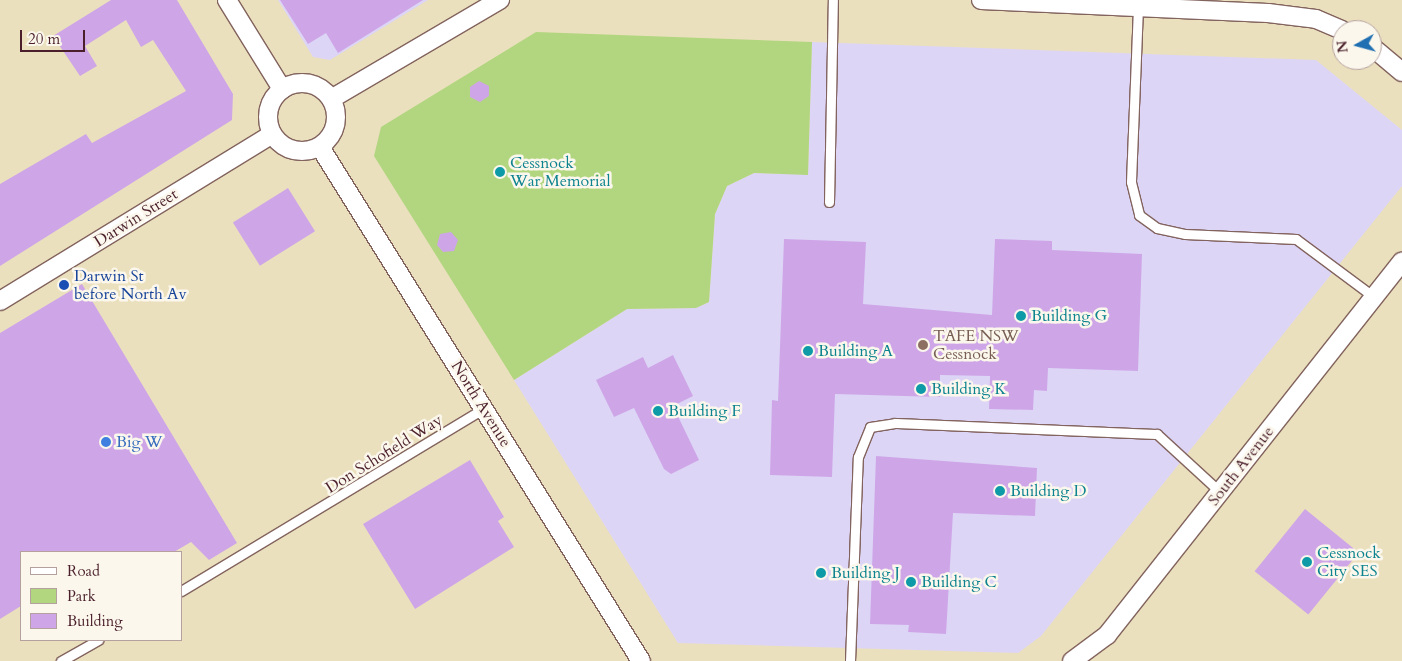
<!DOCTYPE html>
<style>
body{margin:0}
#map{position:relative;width:1402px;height:661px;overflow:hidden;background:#ebe0bd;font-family:Cardo,serif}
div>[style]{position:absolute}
.built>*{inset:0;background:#ddd5f6}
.green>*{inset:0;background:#b1d67f}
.building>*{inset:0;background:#cea6e8;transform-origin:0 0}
.roads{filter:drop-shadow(1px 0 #82635e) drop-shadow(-1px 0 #82635e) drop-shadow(0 1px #82635e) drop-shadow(0 -1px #82635e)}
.lane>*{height:9px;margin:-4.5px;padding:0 4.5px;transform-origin:4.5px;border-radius:4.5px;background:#fff}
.street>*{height:18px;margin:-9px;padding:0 9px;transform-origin:9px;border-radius:9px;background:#fff}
.street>.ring{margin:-9px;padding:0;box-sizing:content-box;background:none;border:18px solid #fff;border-radius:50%}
.dots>*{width:14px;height:14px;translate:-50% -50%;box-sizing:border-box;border:2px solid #fbf7ec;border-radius:50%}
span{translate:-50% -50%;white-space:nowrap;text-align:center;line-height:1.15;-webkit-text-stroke:5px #fbf7ec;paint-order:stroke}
.culture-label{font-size:16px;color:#0d838f}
.left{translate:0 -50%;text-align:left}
.street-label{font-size:16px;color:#4a1f2b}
.transit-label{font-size:16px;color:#164399}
.education-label{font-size:16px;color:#785e54}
.shop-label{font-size:16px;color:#366cbe}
.legend{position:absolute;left:20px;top:551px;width:162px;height:90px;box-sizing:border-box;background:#fbf7ec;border:1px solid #b4a19f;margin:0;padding:6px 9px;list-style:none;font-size:15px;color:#4a1f2b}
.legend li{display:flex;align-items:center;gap:10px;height:25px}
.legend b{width:25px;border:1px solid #b4a19f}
.north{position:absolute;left:1332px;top:20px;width:50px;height:50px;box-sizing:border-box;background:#fbf7ec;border:1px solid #b4a19f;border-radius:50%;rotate:263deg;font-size:14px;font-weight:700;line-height:20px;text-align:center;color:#4a1f2b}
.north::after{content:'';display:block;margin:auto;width:18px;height:22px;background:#1f6fb2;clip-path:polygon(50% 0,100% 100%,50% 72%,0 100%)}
.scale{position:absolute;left:20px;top:30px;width:65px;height:22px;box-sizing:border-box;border:2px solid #4a1f2b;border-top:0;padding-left:6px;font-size:15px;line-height:18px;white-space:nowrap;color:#4a1f2b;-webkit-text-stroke:4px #fbf7ec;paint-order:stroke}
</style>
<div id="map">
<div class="built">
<i style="clip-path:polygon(278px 0,428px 0,330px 60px,313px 57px)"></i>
<i style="clip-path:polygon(812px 42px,1316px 60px,1402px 130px,1402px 186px,1041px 636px,1018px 653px,678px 643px,514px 380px,627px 309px,696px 308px,709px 302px,715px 214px,727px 186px,754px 173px,808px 174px)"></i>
</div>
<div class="green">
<i style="clip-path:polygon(536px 32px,812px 42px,808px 175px,754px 173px,727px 186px,715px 214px,709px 302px,696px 308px,627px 309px,514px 380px,374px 156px,381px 127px)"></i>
</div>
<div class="building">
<i style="clip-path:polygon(111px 0,177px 0,233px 94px,232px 120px,0 266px,0 184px,86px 134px,92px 143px,186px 91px,153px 40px,141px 47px,126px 20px,85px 46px,97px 66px,80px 76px,53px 36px)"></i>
<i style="clip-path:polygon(280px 0,423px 0,338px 53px,326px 33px,308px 44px)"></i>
<i style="clip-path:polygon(479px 81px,489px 86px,489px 96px,480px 102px,470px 97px,470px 87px)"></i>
<i style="left:288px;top:188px;width:51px;height:65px;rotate:58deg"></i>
<i style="clip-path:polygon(451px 232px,458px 240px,454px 251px,443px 252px,437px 245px,440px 234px)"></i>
<i style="clip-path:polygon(784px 239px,866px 242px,863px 304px,992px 315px,995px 239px,1052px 241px,1052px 250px,1142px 254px,1138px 371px,1048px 368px,1047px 391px,1034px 390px,1033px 410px,989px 409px,990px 376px,940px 375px,940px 397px,835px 394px,832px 477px,770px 475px,772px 400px,778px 401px)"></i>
<i style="clip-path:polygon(82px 284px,237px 543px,209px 560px,191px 542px,174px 552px,21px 552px,21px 606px,0 619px,0 333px)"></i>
<i style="clip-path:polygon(673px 355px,693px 396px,673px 406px,699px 460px,671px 474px,664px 469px,634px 408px,614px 417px,596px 380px,643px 357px,648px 368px)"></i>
<i style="clip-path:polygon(876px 456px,1037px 468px,1035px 516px,953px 513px,946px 634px,908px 632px,909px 625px,870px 624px)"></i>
<i style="clip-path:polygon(470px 460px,504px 517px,498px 521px,514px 547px,415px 609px,363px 524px)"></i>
<i style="left:1305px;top:509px;width:69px;height:80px;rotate:39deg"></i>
</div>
<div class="roads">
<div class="lane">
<i style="left:1138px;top:7px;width:175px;rotate:92.3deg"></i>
<i style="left:1131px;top:182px;width:34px;rotate:76deg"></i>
<i style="left:1139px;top:215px;width:22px;rotate:36deg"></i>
<i style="left:1157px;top:228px;width:29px;rotate:12deg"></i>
<i style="left:1185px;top:234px;width:111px;rotate:2.6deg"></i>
<i style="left:1296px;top:239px;width:97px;rotate:36.6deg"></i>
<i style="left:829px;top:202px;width:202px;rotate:-88.9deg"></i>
<i style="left:181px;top:591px;width:354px;rotate:-31.1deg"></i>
<i style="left:61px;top:661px;width:43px;rotate:-29.6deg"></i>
<i style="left:850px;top:661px;width:204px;rotate:-87.8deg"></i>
<i style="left:858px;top:457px;width:32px;rotate:-68deg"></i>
<i style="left:870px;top:427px;width:25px;rotate:-9deg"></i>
<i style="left:895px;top:423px;width:262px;rotate:2.4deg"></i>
<i style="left:1157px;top:434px;width:86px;rotate:42.6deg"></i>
</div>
<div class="street">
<i style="left:227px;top:0;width:105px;rotate:58.3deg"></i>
<i style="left:981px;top:0;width:287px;rotate:2.6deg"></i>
<i style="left:1268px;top:13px;width:48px;rotate:7.1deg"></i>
<i style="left:1316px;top:19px;width:28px;rotate:23deg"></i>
<i style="left:1372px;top:47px;width:39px;rotate:40deg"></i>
<i class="ring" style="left:268px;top:83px;width:50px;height:50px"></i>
<i style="left:331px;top:99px;width:196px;rotate:-30.4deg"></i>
<i style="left:320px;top:147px;width:606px;rotate:58.01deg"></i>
<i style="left:0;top:301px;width:319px;rotate:-31.5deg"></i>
<i style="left:1072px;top:661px;width:44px;rotate:-36.6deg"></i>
<i style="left:1107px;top:635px;width:476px;rotate:-51.7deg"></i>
</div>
</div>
<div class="dots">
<i style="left:500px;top:172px;background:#0f9aa8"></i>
<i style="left:64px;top:285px;background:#1a4fb4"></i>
<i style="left:1021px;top:316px;background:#0f9aa8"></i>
<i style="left:923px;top:345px;background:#8d6e63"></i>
<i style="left:808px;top:351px;background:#0f9aa8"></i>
<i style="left:921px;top:389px;background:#0f9aa8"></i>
<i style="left:658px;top:411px;background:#0f9aa8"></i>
<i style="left:106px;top:442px;background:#3f7fe0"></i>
<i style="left:1000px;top:491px;background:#0f9aa8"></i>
<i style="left:1307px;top:562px;background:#0f9aa8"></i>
<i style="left:821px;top:573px;background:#0f9aa8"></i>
<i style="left:911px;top:582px;background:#0f9aa8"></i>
</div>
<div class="culture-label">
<span class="left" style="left:510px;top:172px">Cessnock<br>War Memorial</span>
<span class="left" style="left:1031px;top:316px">Building G</span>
<span class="left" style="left:818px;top:351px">Building A</span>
<span class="left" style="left:931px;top:389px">Building K</span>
<span class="left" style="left:668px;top:411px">Building F</span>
<span class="left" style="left:1010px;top:491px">Building D</span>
<span class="left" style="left:1317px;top:562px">Cessnock<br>City SES</span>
<span class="left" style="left:831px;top:573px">Building J</span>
<span class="left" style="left:921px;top:582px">Building C</span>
</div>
<div class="street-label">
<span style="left:136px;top:218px;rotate:-32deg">Darwin Street</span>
<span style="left:481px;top:404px;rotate:58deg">North Avenue</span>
<span style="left:384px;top:454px;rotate:-32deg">Don Schofield Way</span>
<span style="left:1241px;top:466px;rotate:-52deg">South Avenue</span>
</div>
<div class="transit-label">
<span class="left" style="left:74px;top:285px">Darwin St<br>before North Av</span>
</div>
<div class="education-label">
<span class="left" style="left:933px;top:345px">TAFE NSW<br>Cessnock</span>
</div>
<div class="shop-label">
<span class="left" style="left:116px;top:442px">Big W</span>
</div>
<ul class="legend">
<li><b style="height:6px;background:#fff"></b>Road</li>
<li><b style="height:14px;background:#b1d67f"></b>Park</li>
<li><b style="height:14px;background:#cea6e8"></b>Building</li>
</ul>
<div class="north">N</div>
<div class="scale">20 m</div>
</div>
